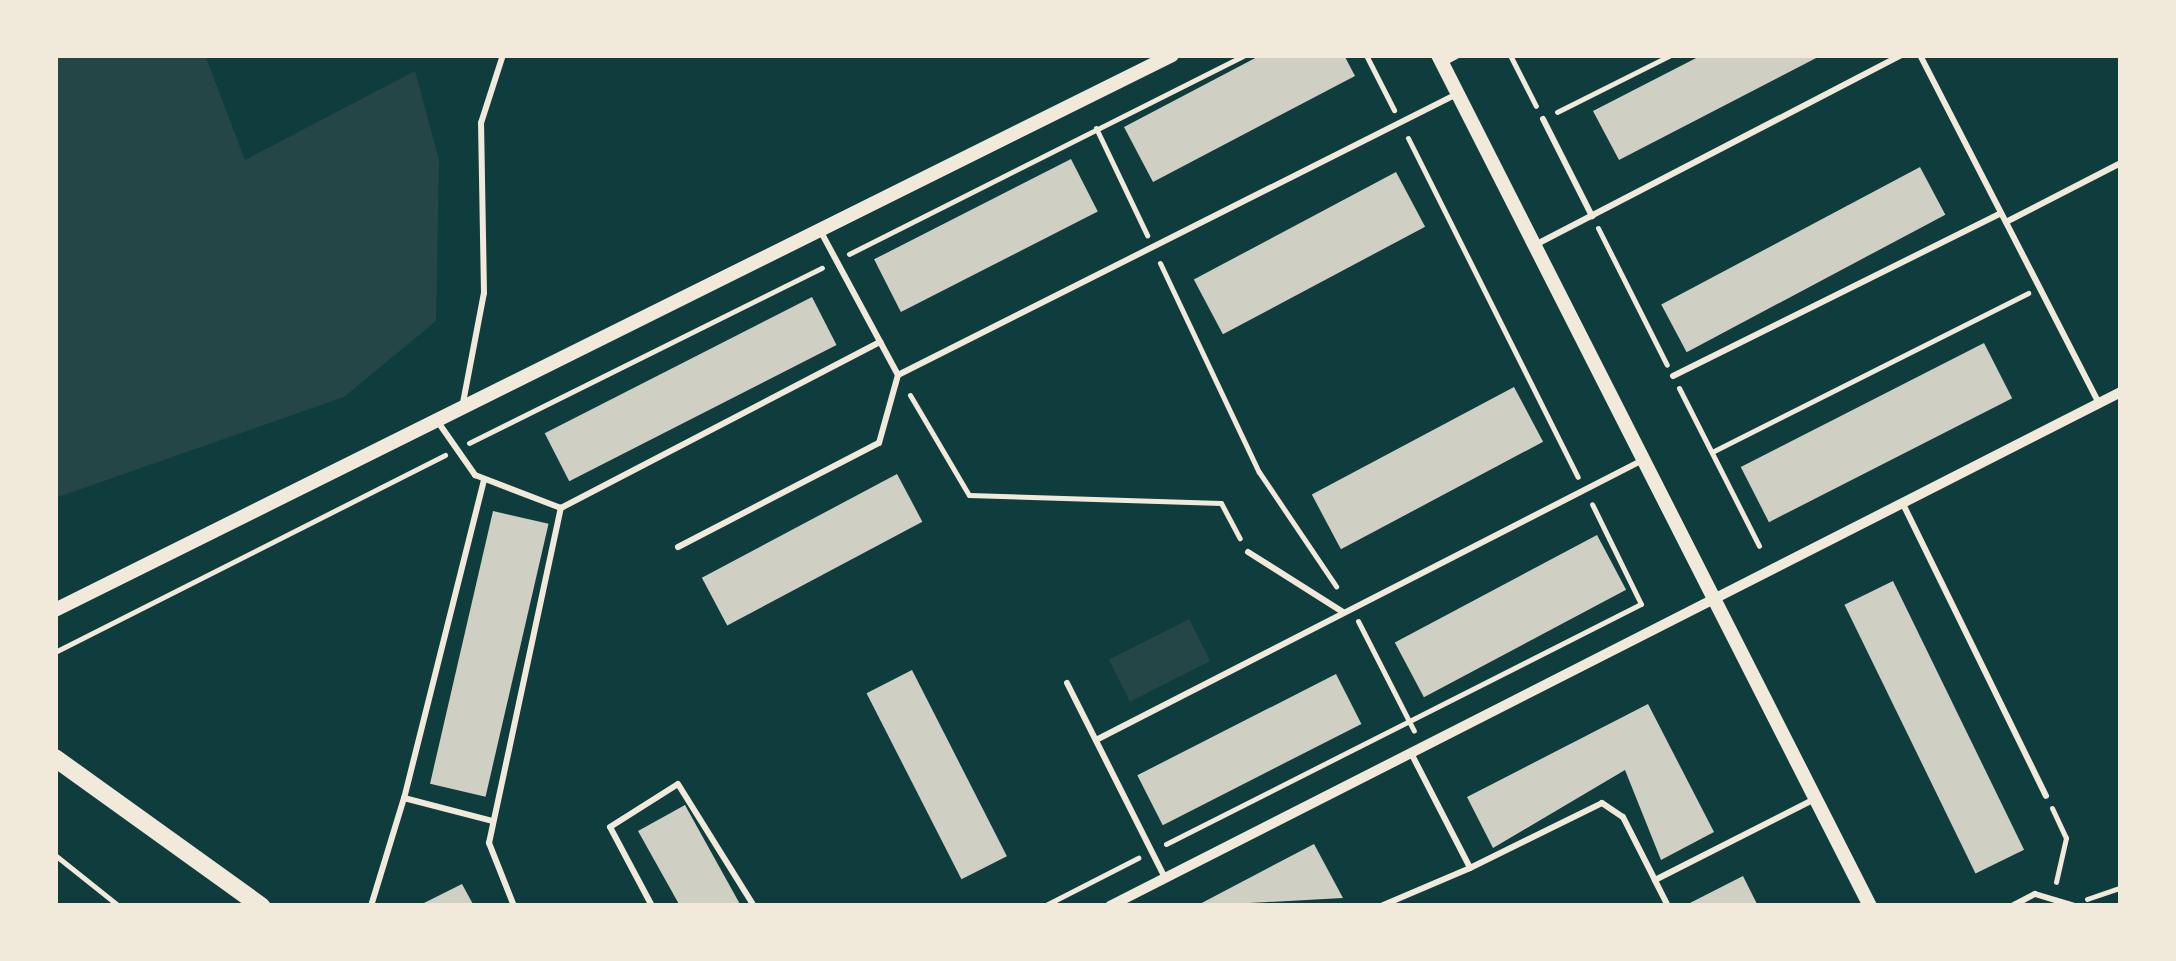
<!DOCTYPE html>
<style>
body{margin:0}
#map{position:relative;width:2176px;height:961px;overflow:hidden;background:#0f3d3e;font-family:Barlow,sans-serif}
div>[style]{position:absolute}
.green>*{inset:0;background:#244646;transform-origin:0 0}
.building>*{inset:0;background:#cfcfc3;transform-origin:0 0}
.path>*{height:5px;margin:-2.5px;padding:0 2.5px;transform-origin:2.5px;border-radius:2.5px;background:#f1e9da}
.service>*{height:6px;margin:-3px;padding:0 3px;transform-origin:3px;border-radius:3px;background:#f1e9da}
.minor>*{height:10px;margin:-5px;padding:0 5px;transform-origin:5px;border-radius:5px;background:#f1e9da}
.tertiary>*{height:14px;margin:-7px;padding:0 7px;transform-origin:7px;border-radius:7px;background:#f1e9da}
.primary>*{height:18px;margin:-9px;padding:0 9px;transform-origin:9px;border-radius:9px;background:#f1e9da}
span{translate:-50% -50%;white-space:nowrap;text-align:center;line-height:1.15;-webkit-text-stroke:9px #f1e9da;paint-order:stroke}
.frame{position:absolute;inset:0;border:58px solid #f1e9da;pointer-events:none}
</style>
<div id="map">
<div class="green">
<i style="clip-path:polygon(55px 55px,205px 55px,245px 160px,415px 71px,439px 160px,436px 321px,344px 397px,55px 498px)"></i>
<i style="left:1189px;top:619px;width:47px;height:90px;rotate:63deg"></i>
</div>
<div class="building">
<i style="clip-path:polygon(1261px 55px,1344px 55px,1355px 76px,1153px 182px,1124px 127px)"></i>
<i style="clip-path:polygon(1702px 55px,1822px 55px,1619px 160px,1593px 111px)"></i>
<i style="left:1071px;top:159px;width:59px;height:221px;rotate:63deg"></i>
<i style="left:1920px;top:167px;width:54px;height:293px;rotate:62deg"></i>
<i style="left:1396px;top:172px;width:62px;height:229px;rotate:62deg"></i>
<i style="left:812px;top:297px;width:54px;height:300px;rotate:63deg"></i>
<i style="left:1984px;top:343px;width:62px;height:273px;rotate:63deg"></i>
<i style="left:1514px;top:387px;width:62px;height:229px;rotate:62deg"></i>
<i style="left:897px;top:474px;width:54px;height:221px;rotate:62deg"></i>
<i style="left:493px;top:511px;width:57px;height:280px;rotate:13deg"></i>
<i style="left:1597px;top:535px;width:62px;height:229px;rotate:62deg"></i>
<i style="left:1893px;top:581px;width:299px;height:54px;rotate:64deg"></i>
<i style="left:912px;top:670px;width:209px;height:51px;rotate:63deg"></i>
<i style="left:1336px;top:674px;width:56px;height:223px;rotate:63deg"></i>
<i style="clip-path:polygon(1648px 704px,1714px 832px,1661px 860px,1625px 770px,1493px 848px,1467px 797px)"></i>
<i style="clip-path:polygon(685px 805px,741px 906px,680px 906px,638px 831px)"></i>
<i style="clip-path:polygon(1314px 844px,1343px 898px,1196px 906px)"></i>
<i style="clip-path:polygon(1743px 876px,1758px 906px,1684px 906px)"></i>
<i style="clip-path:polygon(462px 884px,474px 906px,418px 906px)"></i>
</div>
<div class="path">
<i style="left:1366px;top:55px;width:62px;rotate:63deg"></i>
<i style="left:1510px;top:55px;width:57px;rotate:63deg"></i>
<i style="left:1557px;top:112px;width:127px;rotate:-26.6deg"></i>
<i style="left:1096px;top:128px;width:119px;rotate:64.5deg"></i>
<i style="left:1408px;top:138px;width:379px;rotate:63.4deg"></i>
<i style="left:1598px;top:228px;width:153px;rotate:63.3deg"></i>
<i style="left:849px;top:254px;width:442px;rotate:-26.7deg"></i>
<i style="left:1160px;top:263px;width:231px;rotate:64.7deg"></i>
<i style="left:1259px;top:472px;width:138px;rotate:56deg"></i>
<i style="left:1679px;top:388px;width:177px;rotate:63.1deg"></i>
<i style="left:910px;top:395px;width:116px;rotate:59.5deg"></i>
<i style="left:969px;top:495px;width:252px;rotate:1.8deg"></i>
<i style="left:1221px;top:503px;width:40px;rotate:62deg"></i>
<i style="left:469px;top:443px;width:394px;rotate:-26.4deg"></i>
<i style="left:1712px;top:452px;width:354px;rotate:-26.7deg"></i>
<i style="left:1358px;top:621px;width:123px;rotate:63deg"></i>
<i style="left:55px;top:652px;width:437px;rotate:-26.8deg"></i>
<i style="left:2052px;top:808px;width:33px;rotate:65deg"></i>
<i style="left:2066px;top:838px;width:45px;rotate:102.8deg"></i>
<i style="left:1166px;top:844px;width:532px;rotate:-26.81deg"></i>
<i style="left:1641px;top:604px;width:111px;rotate:-116.1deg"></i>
<i style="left:55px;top:855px;width:82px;rotate:38.6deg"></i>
<i style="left:2087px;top:899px;width:36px;rotate:-19deg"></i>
<i style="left:1044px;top:906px;width:106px;rotate:-27.1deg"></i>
</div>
<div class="service">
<i style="left:1920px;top:55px;width:391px;rotate:62.8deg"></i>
<i style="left:1443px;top:63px;width:17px;rotate:-28deg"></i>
<i style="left:1543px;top:119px;width:109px;rotate:63.2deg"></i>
<i style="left:2006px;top:222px;width:129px;rotate:-27.2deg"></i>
<i style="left:1535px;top:245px;width:413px;rotate:-27.4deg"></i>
<i style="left:898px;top:375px;width:623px;rotate:-26.69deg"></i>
<i style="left:1673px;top:376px;width:366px;rotate:-26.4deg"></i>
<i style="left:462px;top:408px;width:117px;rotate:-79.2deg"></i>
<i style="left:484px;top:293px;width:170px;rotate:-91deg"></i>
<i style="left:481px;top:123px;width:71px;rotate:-72.1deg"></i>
<i style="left:438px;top:422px;width:65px;rotate:55.1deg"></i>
<i style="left:475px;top:475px;width:92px;rotate:21deg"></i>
<i style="left:561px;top:508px;width:360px;rotate:-27.5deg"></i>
<i style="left:484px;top:480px;width:328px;rotate:104.1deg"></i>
<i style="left:404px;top:798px;width:92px;rotate:14.5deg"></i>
<i style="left:1903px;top:504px;width:325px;rotate:63.9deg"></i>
<i style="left:678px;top:547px;width:226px;rotate:-27.4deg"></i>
<i style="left:879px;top:443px;width:71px;rotate:-74.4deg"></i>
<i style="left:898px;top:375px;width:162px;rotate:-118.3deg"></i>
<i style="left:1248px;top:552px;width:112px;rotate:32.3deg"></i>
<i style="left:1067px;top:683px;width:218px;rotate:63.3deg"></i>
<i style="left:1096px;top:740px;width:614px;rotate:-27.11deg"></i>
<i style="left:1411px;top:753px;width:129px;rotate:62.8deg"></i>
<i style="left:1470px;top:868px;width:147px;rotate:-26.2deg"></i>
<i style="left:1602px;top:803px;width:25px;rotate:34deg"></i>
<i style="left:1623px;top:817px;width:71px;rotate:63.1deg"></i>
<i style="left:371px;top:906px;width:113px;rotate:-73deg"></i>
<i style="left:514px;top:906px;width:68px;rotate:-111.6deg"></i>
<i style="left:489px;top:843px;width:343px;rotate:-77.9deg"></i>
<i style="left:652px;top:906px;width:89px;rotate:-118deg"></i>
<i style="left:610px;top:827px;width:80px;rotate:-32.3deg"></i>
<i style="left:678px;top:784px;width:144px;rotate:58.1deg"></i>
<i style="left:1381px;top:906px;width:97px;rotate:-23.1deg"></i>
<i style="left:1668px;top:906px;width:29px;rotate:-117deg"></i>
<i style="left:1655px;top:880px;width:179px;rotate:-26.9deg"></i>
<i style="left:2012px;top:906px;width:26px;rotate:-28deg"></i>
<i style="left:2035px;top:894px;width:42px;rotate:16.7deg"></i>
</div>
<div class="minor">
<i style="left:1110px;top:906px;width:1134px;rotate:-26.95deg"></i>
</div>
<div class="tertiary">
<i style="left:1438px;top:55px;width:954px;rotate:63.09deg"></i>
<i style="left:55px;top:610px;width:1247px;rotate:-26.42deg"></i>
</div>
<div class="primary">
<i style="left:55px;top:758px;width:254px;rotate:35.7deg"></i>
</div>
<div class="frame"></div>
</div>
